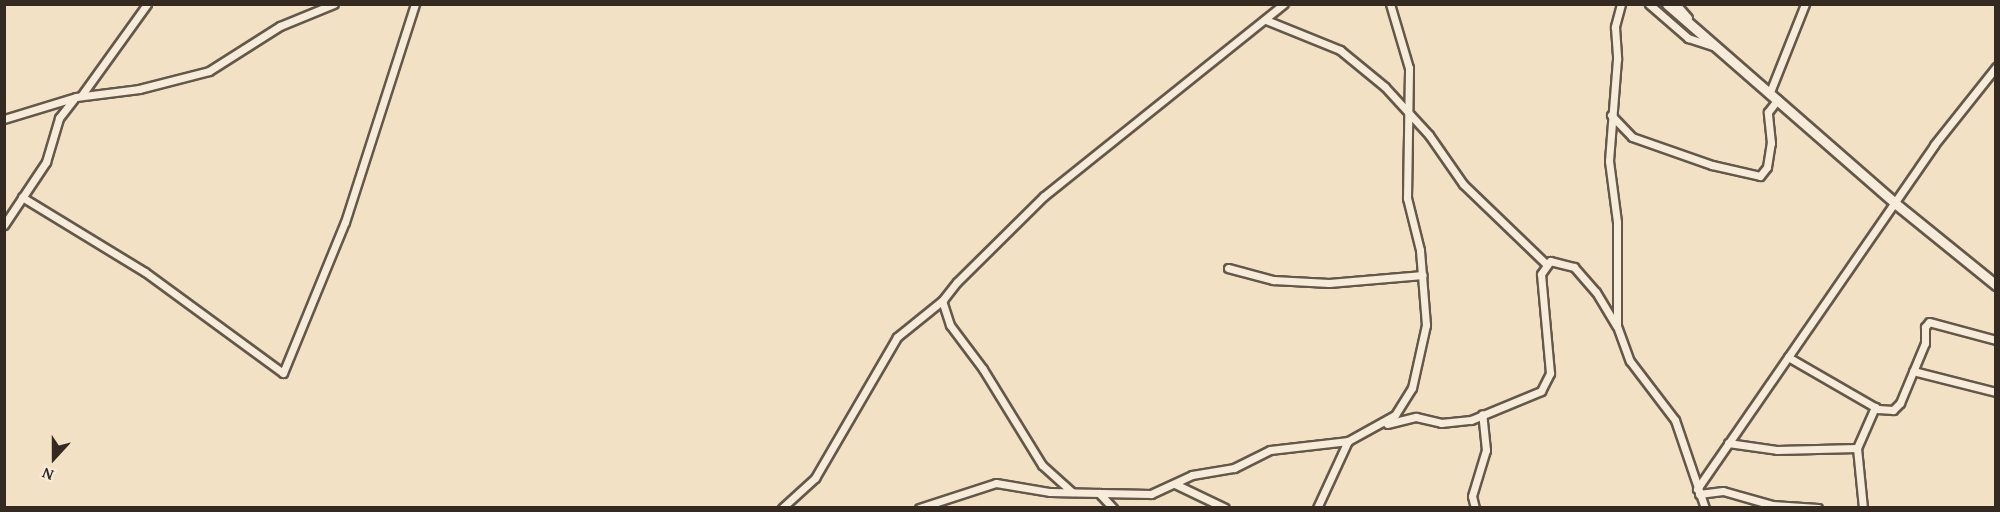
<!DOCTYPE html>
<style>
body{margin:0}
#map{position:relative;width:2000px;height:512px;overflow:hidden;background:#f3e1c6;font-family:"Gentium Book Plus",serif}
div>[style]{position:absolute}
.roads{filter:drop-shadow(2px 0 #64584b) drop-shadow(-2px 0 #64584b) drop-shadow(0 2px #64584b) drop-shadow(0 -2px #64584b)}
.street>*{height:7px;margin:-3.5px;padding:0 3.5px;transform-origin:3.5px;border-radius:3.5px;background:#f7ecda}
.secondary>*{height:9px;margin:-4.5px;padding:0 4.5px;transform-origin:4.5px;border-radius:4.5px;background:#f7ecda}
span{translate:-50% -50%;white-space:nowrap;text-align:center;line-height:1.15;-webkit-text-stroke:6px #f7ecda;paint-order:stroke}
.frame{position:absolute;inset:0;border:6px solid #352a22;pointer-events:none}
.north{position:absolute;left:24px;top:428px;width:60px;height:60px;-webkit-text-stroke:4px #f7ecda;paint-order:stroke;rotate:201deg;font-size:16px;font-weight:700;line-height:24px;text-align:center;color:#352a22}
.north::after{content:'';display:block;margin:auto;width:21px;height:27px;background:#352a22;clip-path:polygon(50% 0,100% 100%,50% 72%,0 100%)}
</style>
<div id="map">
<div class="roads">
<div class="street">
<i style="left:1621px;top:4px;width:24px;rotate:105deg"></i>
<i style="left:1615px;top:27px;width:32px;rotate:86deg"></i>
<i style="left:1617px;top:59px;width:102px;rotate:94.5deg"></i>
<i style="left:1609px;top:161px;width:62px;rotate:82.5deg"></i>
<i style="left:1617px;top:222px;width:104px;rotate:90deg"></i>
<i style="left:1617px;top:326px;width:37px;rotate:70deg"></i>
<i style="left:1630px;top:361px;width:74px;rotate:52.7deg"></i>
<i style="left:1675px;top:420px;width:93px;rotate:71.2deg"></i>
<i style="left:1649px;top:4px;width:52px;rotate:41.1deg"></i>
<i style="left:1688px;top:38px;width:29px;rotate:18deg"></i>
<i style="left:1676px;top:4px;width:18px;rotate:49deg"></i>
<i style="left:1266px;top:20px;width:80px;rotate:22.1deg"></i>
<i style="left:1340px;top:50px;width:58px;rotate:39.4deg"></i>
<i style="left:1385px;top:87px;width:65px;rotate:47.5deg"></i>
<i style="left:1429px;top:135px;width:60px;rotate:55.2deg"></i>
<i style="left:1463px;top:184px;width:115px;rotate:43.9deg"></i>
<i style="left:1770px;top:92px;width:95px;rotate:-68.3deg"></i>
<i style="left:81px;top:96px;width:113px;rotate:-54.3deg"></i>
<i style="left:1611px;top:115px;width:30px;rotate:46deg"></i>
<i style="left:1632px;top:137px;width:85px;rotate:19.3deg"></i>
<i style="left:1712px;top:165px;width:49px;rotate:12.9deg"></i>
<i style="left:1760px;top:176px;width:11px;rotate:-52deg"></i>
<i style="left:1767px;top:167px;width:24px;rotate:-81deg"></i>
<i style="left:1771px;top:143px;width:31px;rotate:-96deg"></i>
<i style="left:1768px;top:112px;width:16px;rotate:-52deg"></i>
<i style="left:4px;top:119px;width:75px;rotate:-17deg"></i>
<i style="left:76px;top:97px;width:64px;rotate:-7.2deg"></i>
<i style="left:139px;top:89px;width:72px;rotate:-14.4deg"></i>
<i style="left:209px;top:71px;width:84px;rotate:-32.4deg"></i>
<i style="left:280px;top:26px;width:58px;rotate:-22.2deg"></i>
<i style="left:22px;top:197px;width:144px;rotate:31.4deg"></i>
<i style="left:145px;top:272px;width:171px;rotate:36.2deg"></i>
<i style="left:283px;top:373px;width:163px;rotate:-67.7deg"></i>
<i style="left:345px;top:222px;width:229px;rotate:-72.2deg"></i>
<i style="left:4px;top:225px;width:76px;rotate:-56.3deg"></i>
<i style="left:46px;top:162px;width:46px;rotate:-73.5deg"></i>
<i style="left:59px;top:118px;width:24px;rotate:-52deg"></i>
<i style="left:1228px;top:268px;width:47px;rotate:14.9deg"></i>
<i style="left:1273px;top:280px;width:56px;rotate:3.1deg"></i>
<i style="left:1329px;top:283px;width:94px;rotate:-4.9deg"></i>
<i style="left:1788px;top:357px;width:104px;rotate:30deg"></i>
<i style="left:1878px;top:409px;width:15px;rotate:4deg"></i>
<i style="left:1893px;top:410px;width:10px;rotate:-45deg"></i>
<i style="left:1900px;top:403px;width:65px;rotate:-67.4deg"></i>
<i style="left:1925px;top:343px;width:16px;rotate:-90deg"></i>
<i style="left:1925px;top:327px;width:6px;rotate:-51deg"></i>
<i style="left:1929px;top:322px;width:69px;rotate:15deg"></i>
<i style="left:1913px;top:371px;width:86px;rotate:14.2deg"></i>
<i style="left:1387px;top:424px;width:30px;rotate:-14deg"></i>
<i style="left:1416px;top:417px;width:26px;rotate:13deg"></i>
<i style="left:1441px;top:423px;width:30px;rotate:-6deg"></i>
<i style="left:1471px;top:420px;width:76px;rotate:-22.5deg"></i>
<i style="left:1541px;top:391px;width:20px;rotate:-63deg"></i>
<i style="left:1550px;top:373px;width:99px;rotate:-95.2deg"></i>
<i style="left:1541px;top:274px;width:16px;rotate:-55deg"></i>
<i style="left:1550px;top:261px;width:25px;rotate:14deg"></i>
<i style="left:1574px;top:267px;width:33px;rotate:49deg"></i>
<i style="left:1596px;top:292px;width:39px;rotate:59deg"></i>
<i style="left:1728px;top:443px;width:49px;rotate:8.1deg"></i>
<i style="left:1777px;top:450px;width:80px;rotate:-1.4deg"></i>
<i style="left:1175px;top:484px;width:55px;rotate:25.6deg"></i>
<i style="left:1697px;top:489px;width:418px;rotate:-55.4deg"></i>
<i style="left:1934px;top:145px;width:100px;rotate:-51.5deg"></i>
<i style="left:1072px;top:492px;width:40px;rotate:-138deg"></i>
<i style="left:1042px;top:465px;width:113px;rotate:-121.6deg"></i>
<i style="left:983px;top:369px;width:55px;rotate:-126.9deg"></i>
<i style="left:950px;top:325px;width:25px;rotate:-108deg"></i>
<i style="left:942px;top:301px;width:24px;rotate:-52deg"></i>
<i style="left:957px;top:282px;width:122px;rotate:-44.7deg"></i>
<i style="left:1044px;top:196px;width:307px;rotate:-38.7deg"></i>
<i style="left:1099px;top:493px;width:21px;rotate:47deg"></i>
<i style="left:1699px;top:494px;width:24px;rotate:-7deg"></i>
<i style="left:1723px;top:491px;width:51px;rotate:15.9deg"></i>
<i style="left:1772px;top:505px;width:46px;rotate:3.7deg"></i>
<i style="left:782px;top:508px;width:45px;rotate:-42.3deg"></i>
<i style="left:815px;top:478px;width:163px;rotate:-59.8deg"></i>
<i style="left:897px;top:337px;width:59px;rotate:-38.8deg"></i>
<i style="left:919px;top:508px;width:81px;rotate:-18deg"></i>
<i style="left:996px;top:483px;width:55px;rotate:9.5deg"></i>
<i style="left:1050px;top:492px;width:101px;rotate:1.1deg"></i>
<i style="left:1151px;top:494px;width:45px;rotate:-24.9deg"></i>
<i style="left:1192px;top:475px;width:43px;rotate:-9.5deg"></i>
<i style="left:1234px;top:468px;width:40px;rotate:-26.6deg"></i>
<i style="left:1270px;top:450px;width:79px;rotate:-6.6deg"></i>
<i style="left:1348px;top:441px;width:54px;rotate:-29deg"></i>
<i style="left:1395px;top:415px;width:32px;rotate:-58deg"></i>
<i style="left:1412px;top:388px;width:65px;rotate:-77.5deg"></i>
<i style="left:1426px;top:325px;width:75px;rotate:-94.6deg"></i>
<i style="left:1420px;top:250px;width:54px;rotate:-104deg"></i>
<i style="left:1407px;top:198px;width:130px;rotate:-89.1deg"></i>
<i style="left:1409px;top:68px;width:67px;rotate:-106.5deg"></i>
<i style="left:1317px;top:508px;width:74px;rotate:-65.2deg"></i>
<i style="left:1475px;top:508px;width:12px;rotate:-104deg"></i>
<i style="left:1472px;top:496px;width:48px;rotate:-73.1deg"></i>
<i style="left:1486px;top:450px;width:36px;rotate:-96deg"></i>
<i style="left:1863px;top:508px;width:60px;rotate:-95.7deg"></i>
<i style="left:1857px;top:448px;width:45px;rotate:-66.3deg"></i>
</div>
<div class="secondary">
<i style="left:1667px;top:4px;width:304px;rotate:41.1deg"></i>
<i style="left:1896px;top:204px;width:129px;rotate:39deg"></i>
</div>
</div>
<div class="frame"></div>
<div class="north">N</div>
</div>
